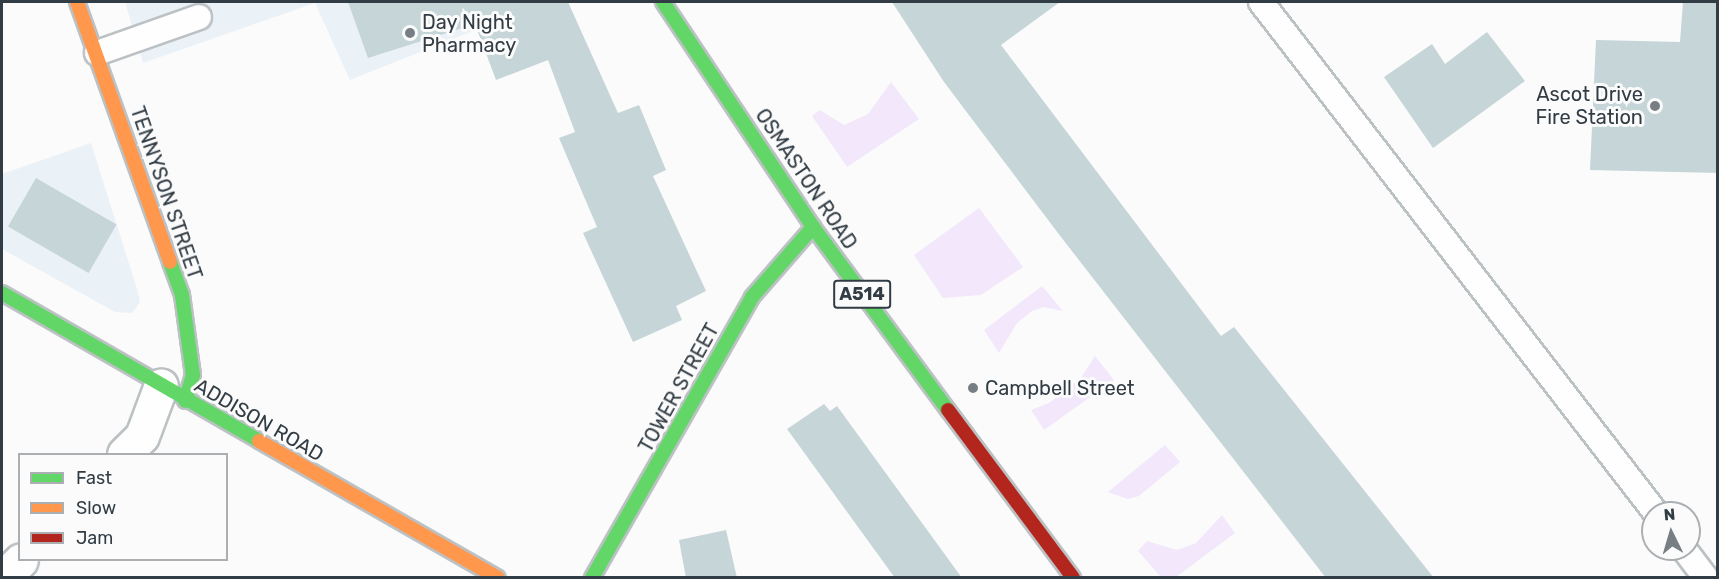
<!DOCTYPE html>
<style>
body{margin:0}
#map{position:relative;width:1719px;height:579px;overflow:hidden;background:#fbfbfb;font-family:Rubik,sans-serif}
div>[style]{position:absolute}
.built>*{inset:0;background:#eaf1f7}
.green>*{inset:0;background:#f2e7fb}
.building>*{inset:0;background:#c5d5d8;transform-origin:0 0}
.roads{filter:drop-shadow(2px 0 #bcc1c4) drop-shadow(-2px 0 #bcc1c4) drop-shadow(0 2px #bcc1c4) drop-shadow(0 -2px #bcc1c4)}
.lane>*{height:24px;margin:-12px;padding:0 12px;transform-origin:12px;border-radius:12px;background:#fefefe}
.street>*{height:33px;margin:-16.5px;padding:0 16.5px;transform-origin:16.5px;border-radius:16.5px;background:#fefefe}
.fast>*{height:14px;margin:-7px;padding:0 7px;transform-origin:7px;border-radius:7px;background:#63d668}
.slow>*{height:14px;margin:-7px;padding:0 7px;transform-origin:7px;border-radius:7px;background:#ff974d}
.jam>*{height:14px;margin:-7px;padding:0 7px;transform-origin:7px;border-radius:7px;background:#b3261e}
.dots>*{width:16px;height:16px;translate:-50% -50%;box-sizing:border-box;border:3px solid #fbfbfb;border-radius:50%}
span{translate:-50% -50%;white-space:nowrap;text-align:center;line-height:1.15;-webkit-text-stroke:6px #fbfbfb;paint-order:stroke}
.shield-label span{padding:2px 4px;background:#fbfbfb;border:2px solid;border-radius:4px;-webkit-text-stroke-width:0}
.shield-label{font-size:18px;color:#323c44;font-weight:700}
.poi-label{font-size:20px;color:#323c44}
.left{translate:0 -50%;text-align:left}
.right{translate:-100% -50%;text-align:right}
.street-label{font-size:20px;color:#323c44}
.frame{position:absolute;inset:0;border:3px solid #323c44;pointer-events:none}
.legend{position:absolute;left:18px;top:453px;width:210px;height:108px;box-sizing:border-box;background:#fbfbfb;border:2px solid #abafb2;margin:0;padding:8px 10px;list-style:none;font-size:18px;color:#323c44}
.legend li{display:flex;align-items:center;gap:12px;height:30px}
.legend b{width:30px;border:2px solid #abafb2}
.north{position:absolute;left:1641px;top:501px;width:60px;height:60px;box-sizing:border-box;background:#fbfbfb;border:2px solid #abafb2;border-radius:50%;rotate:355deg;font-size:16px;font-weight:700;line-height:24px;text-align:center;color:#323c44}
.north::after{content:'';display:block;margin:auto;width:21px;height:27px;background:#787f84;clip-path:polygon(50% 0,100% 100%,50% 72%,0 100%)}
</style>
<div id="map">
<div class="built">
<i style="clip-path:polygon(125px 2px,546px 2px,350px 80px,315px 3px,143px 63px)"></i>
<i style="clip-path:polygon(91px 143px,137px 289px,140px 302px,132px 313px,115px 312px,2px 249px,2px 174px)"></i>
</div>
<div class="green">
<i style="clip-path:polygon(891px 82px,919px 119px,847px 167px,812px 116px,820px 110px,844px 125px,868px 114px)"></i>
<i style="clip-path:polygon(979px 208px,1023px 267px,981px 295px,943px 298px,914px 255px)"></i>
<i style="clip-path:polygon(1042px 286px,1063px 311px,1044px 307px,1032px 311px,1017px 323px,999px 353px,984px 330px)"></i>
<i style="clip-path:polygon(1095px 356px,1114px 380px,1044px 430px,1031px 410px,1049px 403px,1080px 379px)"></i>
<i style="clip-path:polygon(1165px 445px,1180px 462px,1139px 496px,1128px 499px,1108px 492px)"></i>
<i style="clip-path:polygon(1222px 515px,1235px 533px,1176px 577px,1161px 577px,1138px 551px,1147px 541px,1177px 550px,1196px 543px)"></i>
</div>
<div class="building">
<i style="clip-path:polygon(348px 2px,568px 2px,618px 113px,639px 105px,666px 170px,653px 176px,706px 291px,676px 306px,682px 320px,633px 342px,583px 233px,597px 227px,559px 138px,575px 132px,548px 60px,496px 80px,475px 24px,368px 58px)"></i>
<i style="clip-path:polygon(892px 2px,1060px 2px,1001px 45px,1221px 336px,1234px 327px,1434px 578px,1326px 578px,1061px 237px,944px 82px)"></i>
<i style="clip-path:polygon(1683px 2px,1718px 2px,1718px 173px,1590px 170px,1596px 40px,1680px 42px)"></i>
<i style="clip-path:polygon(1487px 32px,1525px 81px,1433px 148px,1384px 77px,1432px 44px,1445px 64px)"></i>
<i style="left:36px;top:178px;width:93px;height:56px;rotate:30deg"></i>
<i style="clip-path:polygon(824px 404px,830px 411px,837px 406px,962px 578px,895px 578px,787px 429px)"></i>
<i style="clip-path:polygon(726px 530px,737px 578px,686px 578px,679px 540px)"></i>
</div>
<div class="roads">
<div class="lane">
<i style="left:1261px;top:2px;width:646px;rotate:52.3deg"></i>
<i style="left:97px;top:53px;width:108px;rotate:-19.4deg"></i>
<i style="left:1684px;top:549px;width:36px;rotate:53deg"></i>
</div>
<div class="street">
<i style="left:124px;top:454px;width:25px;rotate:-45deg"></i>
<i style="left:142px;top:436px;width:54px;rotate:-69.6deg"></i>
<i style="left:3px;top:578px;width:25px;rotate:-45deg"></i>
</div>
<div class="fast">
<i style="left:663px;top:2px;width:270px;rotate:56.3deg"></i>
<i style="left:813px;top:227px;width:227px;rotate:53.6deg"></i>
<i style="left:170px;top:262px;width:35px;rotate:70deg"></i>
<i style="left:182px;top:295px;width:81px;rotate:82.2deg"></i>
<i style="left:193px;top:375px;width:27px;rotate:107deg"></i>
<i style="left:2px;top:293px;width:297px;rotate:29.9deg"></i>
<i style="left:592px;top:578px;width:323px;rotate:-60.3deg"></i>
<i style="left:752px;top:297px;width:93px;rotate:-48.9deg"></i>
</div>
<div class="slow">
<i style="left:77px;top:2px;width:276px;rotate:70.3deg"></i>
<i style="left:259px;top:441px;width:275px;rotate:29.8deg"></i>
</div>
<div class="jam">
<i style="left:948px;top:410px;width:209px;rotate:53.3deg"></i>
</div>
</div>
<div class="dots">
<i style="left:410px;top:33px;background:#787f84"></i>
<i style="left:1655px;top:106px;background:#787f84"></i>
<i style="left:973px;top:388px;background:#787f84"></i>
</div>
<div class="shield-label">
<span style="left:862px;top:294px">A514</span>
</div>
<div class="poi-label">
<span class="left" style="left:422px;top:34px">Day Night<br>Pharmacy</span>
<span class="right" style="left:1643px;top:106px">Ascot Drive<br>Fire Station</span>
<span class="left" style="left:985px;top:388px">Campbell Street</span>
</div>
<div class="street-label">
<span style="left:806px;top:179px;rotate:56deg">OSMASTON ROAD</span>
<span style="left:166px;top:193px;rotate:71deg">TENNYSON STREET</span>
<span style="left:679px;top:388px;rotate:-61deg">TOWER STREET</span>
<span style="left:259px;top:420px;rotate:30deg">ADDISON ROAD</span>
</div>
<div class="frame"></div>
<ul class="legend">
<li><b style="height:8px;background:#63d668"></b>Fast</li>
<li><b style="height:8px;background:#ff974d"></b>Slow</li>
<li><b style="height:8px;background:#b3261e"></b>Jam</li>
</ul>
<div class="north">N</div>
</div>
